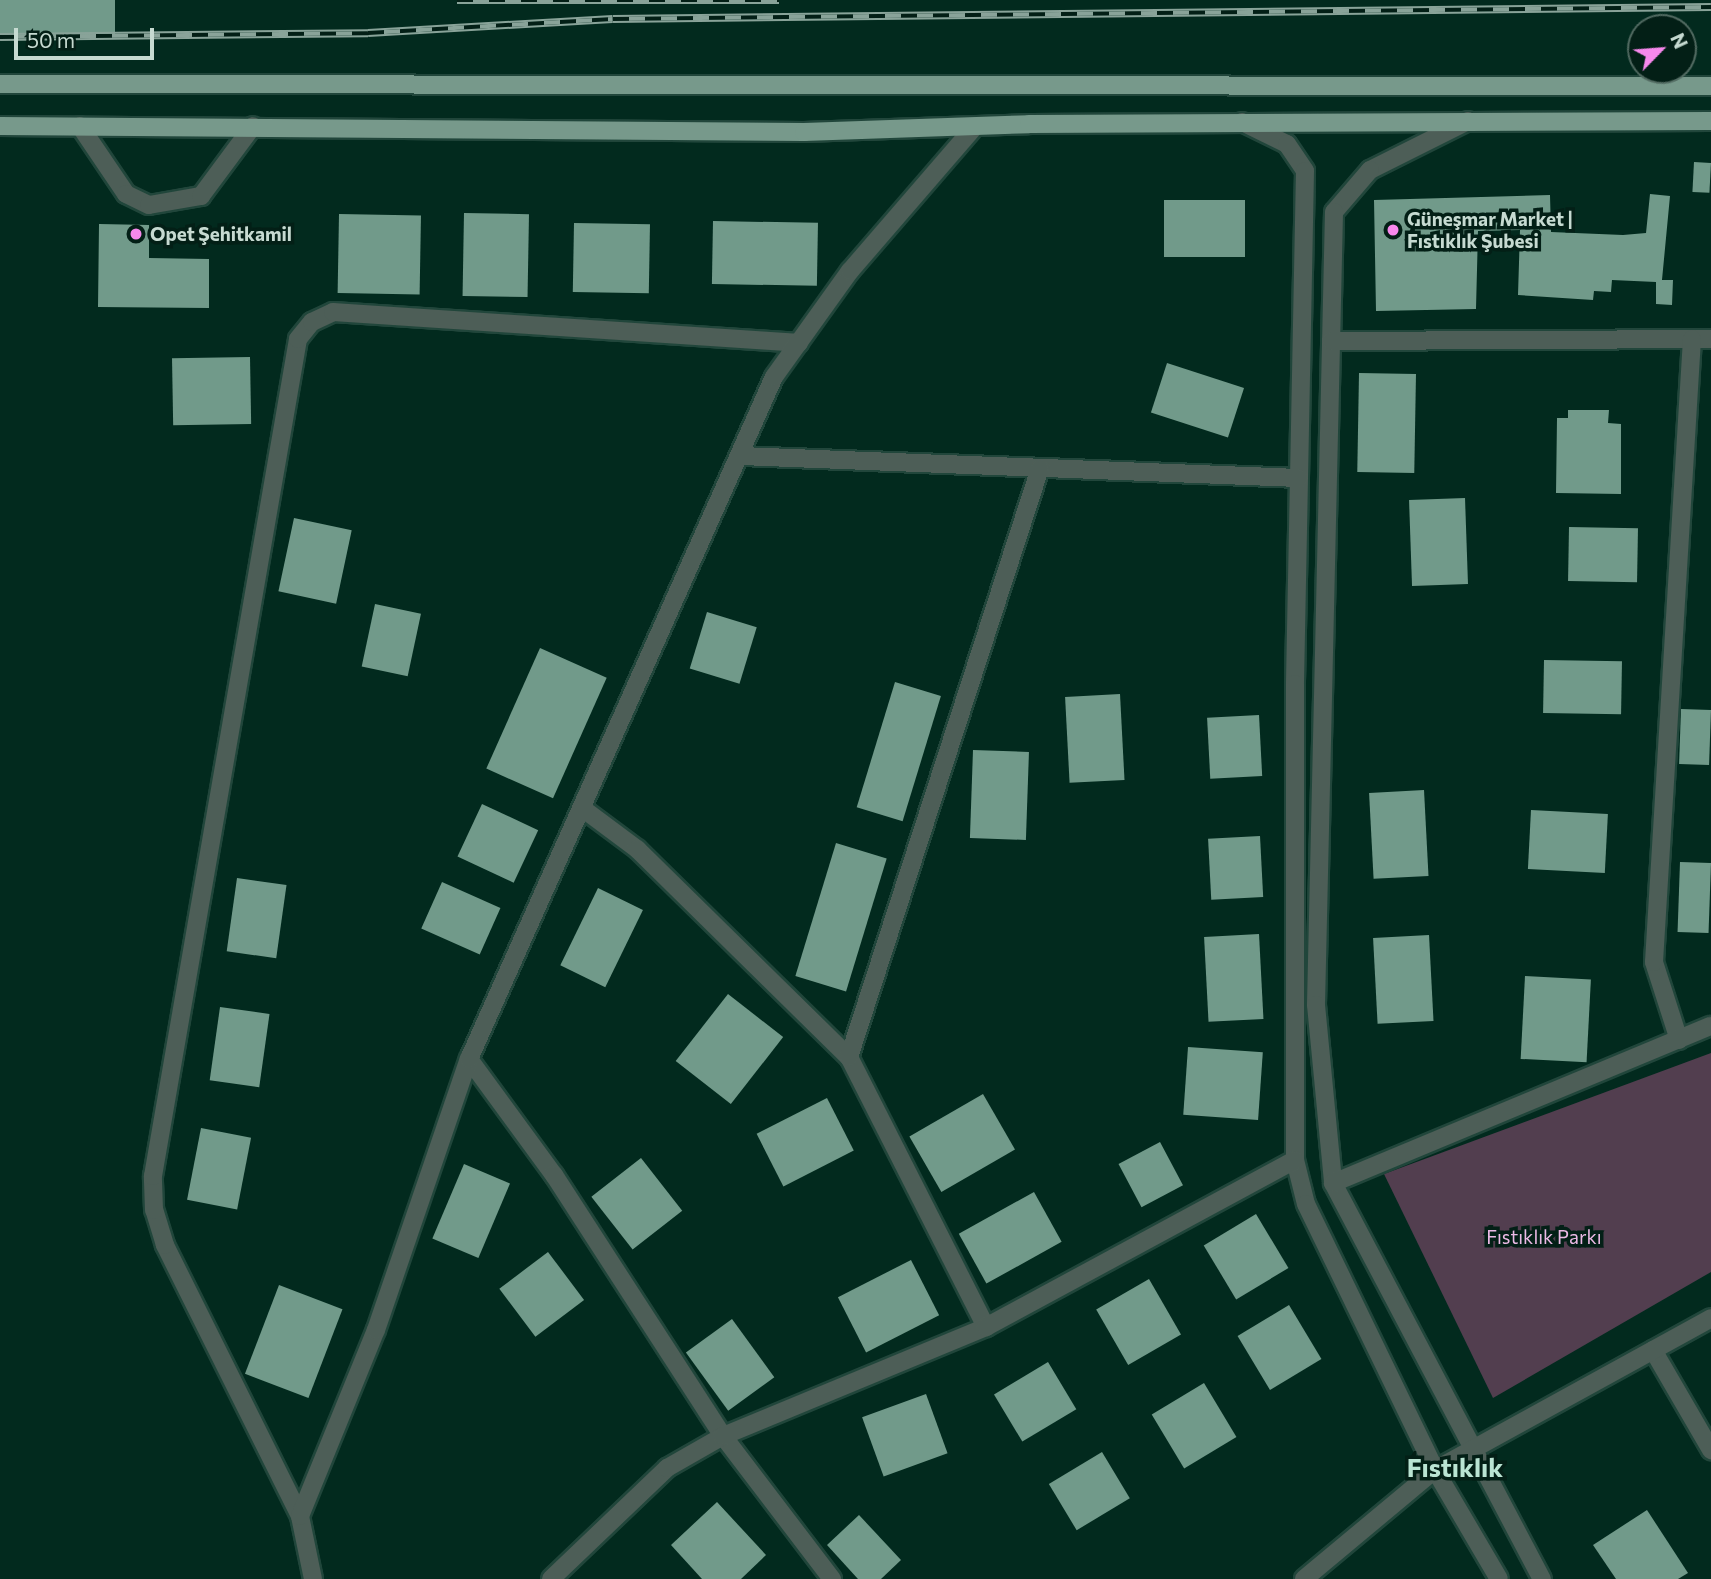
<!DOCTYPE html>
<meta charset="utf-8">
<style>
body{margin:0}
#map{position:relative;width:1711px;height:1579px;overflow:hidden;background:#022a1e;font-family:Commissioner,sans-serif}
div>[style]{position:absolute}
.green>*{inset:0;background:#523e4f}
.building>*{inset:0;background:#719a8a;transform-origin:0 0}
.roads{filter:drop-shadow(2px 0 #21463b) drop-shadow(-2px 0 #21463b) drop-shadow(0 2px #21463b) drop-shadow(0 -2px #21463b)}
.minor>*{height:18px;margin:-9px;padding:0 9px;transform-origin:9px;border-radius:9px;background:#4d5e57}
.major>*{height:18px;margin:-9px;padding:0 9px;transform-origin:9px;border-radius:9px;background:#77998b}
.rail>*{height:8px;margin-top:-4px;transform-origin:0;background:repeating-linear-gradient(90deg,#031f16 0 16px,#89a399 0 32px);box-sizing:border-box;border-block:2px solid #89a399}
.dots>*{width:19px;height:19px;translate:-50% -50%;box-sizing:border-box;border:4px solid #031f16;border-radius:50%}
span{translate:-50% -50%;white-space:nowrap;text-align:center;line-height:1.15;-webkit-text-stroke:7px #031f16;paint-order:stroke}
.poi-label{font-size:19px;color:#c6dad1;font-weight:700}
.left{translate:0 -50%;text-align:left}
.park-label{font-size:19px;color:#ebb9e5}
.district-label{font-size:26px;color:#bae4d3;font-weight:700}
.north{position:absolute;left:1627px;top:14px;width:70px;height:70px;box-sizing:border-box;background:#031f16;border:2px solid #516a61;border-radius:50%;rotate:65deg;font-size:19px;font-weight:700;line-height:28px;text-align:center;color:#c6dad1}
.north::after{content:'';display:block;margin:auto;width:24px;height:32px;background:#f788ec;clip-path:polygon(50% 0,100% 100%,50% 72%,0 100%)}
.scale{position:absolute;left:14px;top:28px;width:140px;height:32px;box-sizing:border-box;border:4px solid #c6dad1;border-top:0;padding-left:9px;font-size:21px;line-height:24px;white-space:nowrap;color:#c6dad1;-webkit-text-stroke:5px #031f16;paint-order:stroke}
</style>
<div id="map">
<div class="green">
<i style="clip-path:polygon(1711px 1053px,1711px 1272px,1493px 1398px,1384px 1174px)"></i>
</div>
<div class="building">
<i style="left:0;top:0;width:115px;height:37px"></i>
<i style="left:1694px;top:162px;width:17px;height:30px;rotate:3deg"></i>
<i style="clip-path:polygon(1650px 194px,1670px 196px,1662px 280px,1673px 280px,1672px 305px,1656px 304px,1656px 282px,1612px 280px,1611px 292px,1594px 291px,1593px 300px,1518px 295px,1520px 230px,1478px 231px,1476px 309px,1376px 311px,1374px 200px,1550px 195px,1551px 232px,1623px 235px,1646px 233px)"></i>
<i style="left:1164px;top:200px;width:81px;height:57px"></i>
<i style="left:464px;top:213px;width:65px;height:83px;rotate:1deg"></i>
<i style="left:339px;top:214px;width:82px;height:79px;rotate:1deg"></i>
<i style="left:713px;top:221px;width:105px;height:63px;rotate:1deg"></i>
<i style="left:574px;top:223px;width:76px;height:69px;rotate:1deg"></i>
<i style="clip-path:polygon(99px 224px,149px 225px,149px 258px,209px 259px,209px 308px,98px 307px)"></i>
<i style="left:250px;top:357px;width:67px;height:78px;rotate:89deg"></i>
<i style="left:1167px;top:363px;width:81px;height:52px;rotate:18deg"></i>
<i style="left:1359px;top:373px;width:57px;height:99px;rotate:1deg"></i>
<i style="clip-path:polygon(1568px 410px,1609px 410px,1608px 423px,1621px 424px,1621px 494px,1556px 493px,1557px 418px,1568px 418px)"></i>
<i style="left:1465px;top:498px;width:86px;height:56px;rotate:88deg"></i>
<i style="left:294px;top:518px;width:59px;height:75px;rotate:12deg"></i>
<i style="left:1569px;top:527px;width:69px;height:54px;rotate:1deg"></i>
<i style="left:375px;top:604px;width:47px;height:64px;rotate:12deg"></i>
<i style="left:707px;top:612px;width:52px;height:59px;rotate:17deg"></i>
<i style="left:540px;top:648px;width:73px;height:132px;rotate:24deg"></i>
<i style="left:1544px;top:660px;width:78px;height:53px;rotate:1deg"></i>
<i style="left:895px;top:682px;width:48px;height:131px;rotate:17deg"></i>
<i style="left:1120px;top:694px;width:86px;height:55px;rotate:87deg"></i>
<i style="left:1681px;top:709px;width:30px;height:55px;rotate:2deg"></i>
<i style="left:1259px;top:715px;width:61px;height:52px;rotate:87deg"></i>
<i style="left:973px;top:750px;width:56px;height:88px;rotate:2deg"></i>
<i style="left:1424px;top:790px;width:86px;height:55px;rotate:87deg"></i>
<i style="left:482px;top:804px;width:62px;height:58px;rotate:25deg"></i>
<i style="left:1531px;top:810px;width:77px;height:59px;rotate:3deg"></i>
<i style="left:1260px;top:836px;width:61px;height:52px;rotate:87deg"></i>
<i style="left:836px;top:843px;width:53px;height:139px;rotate:17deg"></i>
<i style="left:1680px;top:862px;width:31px;height:70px;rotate:2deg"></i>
<i style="left:237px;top:878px;width:50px;height:74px;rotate:8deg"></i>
<i style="left:442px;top:882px;width:64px;height:51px;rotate:24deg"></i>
<i style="left:598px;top:888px;width:50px;height:86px;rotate:26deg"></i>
<i style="left:1259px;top:934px;width:85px;height:55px;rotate:87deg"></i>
<i style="left:1429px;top:935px;width:86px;height:56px;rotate:87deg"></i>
<i style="left:1525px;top:976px;width:66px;height:83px;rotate:3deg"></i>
<i style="left:728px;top:994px;width:70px;height:85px;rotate:38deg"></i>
<i style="left:220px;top:1007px;width:50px;height:74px;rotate:8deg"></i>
<i style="left:1188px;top:1047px;width:75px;height:68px;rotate:4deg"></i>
<i style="left:983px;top:1094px;width:64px;height:85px;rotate:60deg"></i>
<i style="left:827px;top:1098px;width:59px;height:79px;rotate:63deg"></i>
<i style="left:201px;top:1128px;width:51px;height:73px;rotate:11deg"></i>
<i style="left:1160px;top:1142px;width:49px;height:47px;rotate:62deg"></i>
<i style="left:641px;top:1158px;width:67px;height:63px;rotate:52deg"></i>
<i style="left:464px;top:1164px;width:50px;height:81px;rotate:23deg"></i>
<i style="left:1034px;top:1192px;width:57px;height:86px;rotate:61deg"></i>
<i style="left:1256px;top:1214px;width:63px;height:61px;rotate:59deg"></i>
<i style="left:548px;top:1252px;width:60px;height:61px;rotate:53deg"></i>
<i style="left:911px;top:1260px;width:62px;height:82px;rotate:63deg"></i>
<i style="left:1149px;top:1279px;width:64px;height:61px;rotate:60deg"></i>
<i style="left:279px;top:1285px;width:68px;height:95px;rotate:21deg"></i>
<i style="left:1289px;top:1305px;width:63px;height:60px;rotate:59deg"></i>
<i style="left:732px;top:1319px;width:72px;height:57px;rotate:54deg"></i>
<i style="left:1048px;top:1362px;width:55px;height:63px;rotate:59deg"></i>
<i style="left:1204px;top:1383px;width:63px;height:61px;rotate:59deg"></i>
<i style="left:926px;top:1394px;width:63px;height:68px;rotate:70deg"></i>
<i style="left:1102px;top:1452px;width:54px;height:62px;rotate:59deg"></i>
<i style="clip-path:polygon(717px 1502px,766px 1555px,741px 1579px,702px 1579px,671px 1545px)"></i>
<i style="clip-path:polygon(1647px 1510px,1688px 1573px,1678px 1579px,1616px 1579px,1593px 1545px)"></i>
<i style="clip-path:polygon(859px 1515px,901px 1560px,881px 1579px,858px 1579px,827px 1545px)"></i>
</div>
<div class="roads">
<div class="minor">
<i style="left:1468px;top:121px;width:110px;rotate:153.4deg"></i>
<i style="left:1370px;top:170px;width:55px;rotate:130.6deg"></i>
<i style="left:1334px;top:212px;width:793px;rotate:91.3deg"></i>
<i style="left:1316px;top:1005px;width:179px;rotate:84.5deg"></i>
<i style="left:1333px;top:1183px;width:448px;rotate:62.2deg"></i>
<i style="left:1242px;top:122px;width:50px;rotate:26.1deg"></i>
<i style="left:1287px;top:144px;width:32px;rotate:56deg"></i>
<i style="left:1305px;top:171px;width:513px;rotate:91.12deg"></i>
<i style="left:1295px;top:684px;width:476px;rotate:90deg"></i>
<i style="left:1295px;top:1160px;width:45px;rotate:76deg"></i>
<i style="left:1306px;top:1204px;width:296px;rotate:64.1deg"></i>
<i style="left:1435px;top:1470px;width:126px;rotate:59.6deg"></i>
<i style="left:80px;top:126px;width:82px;rotate:55.9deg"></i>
<i style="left:126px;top:194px;width:25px;rotate:26deg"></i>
<i style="left:149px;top:205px;width:53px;rotate:-9.8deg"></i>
<i style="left:201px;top:196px;width:87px;rotate:-53.4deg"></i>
<i style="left:1331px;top:341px;width:380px;rotate:-0.3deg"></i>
<i style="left:741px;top:456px;width:558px;rotate:2.26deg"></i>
<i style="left:582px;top:808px;width:69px;rotate:36.7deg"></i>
<i style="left:637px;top:849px;width:297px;rotate:44.5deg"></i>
<i style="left:1679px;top:1040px;width:82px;rotate:-107.8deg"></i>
<i style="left:1654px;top:962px;width:624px;rotate:-86.51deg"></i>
<i style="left:469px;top:1059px;width:144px;rotate:53.8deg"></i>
<i style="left:554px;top:1175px;width:311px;rotate:57.1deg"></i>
<i style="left:723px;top:1436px;width:180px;rotate:52.7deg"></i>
<i style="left:1333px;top:1183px;width:409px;rotate:-22.6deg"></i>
<i style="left:986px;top:1327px;width:303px;rotate:-116.9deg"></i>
<i style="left:849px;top:1057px;width:619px;rotate:-72.03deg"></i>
<i style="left:1653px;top:1350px;width:116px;rotate:59.9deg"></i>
<i style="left:300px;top:1516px;width:303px;rotate:-116.5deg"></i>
<i style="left:165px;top:1245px;width:37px;rotate:-107deg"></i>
<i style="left:154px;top:1210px;width:34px;rotate:-92deg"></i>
<i style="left:153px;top:1176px;width:849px;rotate:-80.17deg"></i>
<i style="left:298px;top:339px;width:22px;rotate:-51deg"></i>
<i style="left:312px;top:322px;width:23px;rotate:-25deg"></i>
<i style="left:333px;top:312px;width:467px;rotate:3.8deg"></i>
<i style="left:313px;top:1579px;width:64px;rotate:-101.7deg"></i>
<i style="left:300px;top:1516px;width:201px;rotate:-67.8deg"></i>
<i style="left:376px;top:1330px;width:287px;rotate:-71.1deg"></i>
<i style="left:469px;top:1059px;width:747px;rotate:-65.91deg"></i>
<i style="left:774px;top:377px;width:130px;rotate:-54.4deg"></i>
<i style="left:850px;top:271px;width:191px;rotate:-49.2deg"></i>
<i style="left:551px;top:1579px;width:161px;rotate:-43.7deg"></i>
<i style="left:667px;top:1468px;width:64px;rotate:-29.7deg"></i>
<i style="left:723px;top:1436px;width:285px;rotate:-22.5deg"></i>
<i style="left:986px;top:1327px;width:351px;rotate:-28.4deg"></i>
<i style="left:1304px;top:1579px;width:170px;rotate:-39.8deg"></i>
<i style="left:1435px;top:1470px;width:315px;rotate:-28.8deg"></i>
</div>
<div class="major">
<i style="left:0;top:84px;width:1711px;rotate:0.07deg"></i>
<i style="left:0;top:126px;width:804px;rotate:0.43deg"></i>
<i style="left:804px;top:132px;width:225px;rotate:-2deg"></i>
<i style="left:1029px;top:124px;width:682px;rotate:-0.25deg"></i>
</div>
</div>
<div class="rail">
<i style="left:457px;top:0;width:322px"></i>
<i style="left:0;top:37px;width:368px;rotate:-0.6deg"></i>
<i style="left:368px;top:33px;width:245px;rotate:-3.3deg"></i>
<i style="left:613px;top:19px;width:1098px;rotate:-0.63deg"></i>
</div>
<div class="dots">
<i style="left:1393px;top:230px;background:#f788ec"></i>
<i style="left:136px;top:234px;background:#f788ec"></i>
</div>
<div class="poi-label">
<span class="left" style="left:1407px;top:230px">Güneşmar Market |<br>Fıstıklık Şubesi</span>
<span class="left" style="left:150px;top:234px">Opet Şehitkamil</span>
</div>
<div class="park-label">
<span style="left:1544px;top:1237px">Fıstıklık Parkı</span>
</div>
<div class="district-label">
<span style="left:1455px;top:1467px">Fıstıklık</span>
</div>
<div class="north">N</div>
<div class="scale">50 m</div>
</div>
